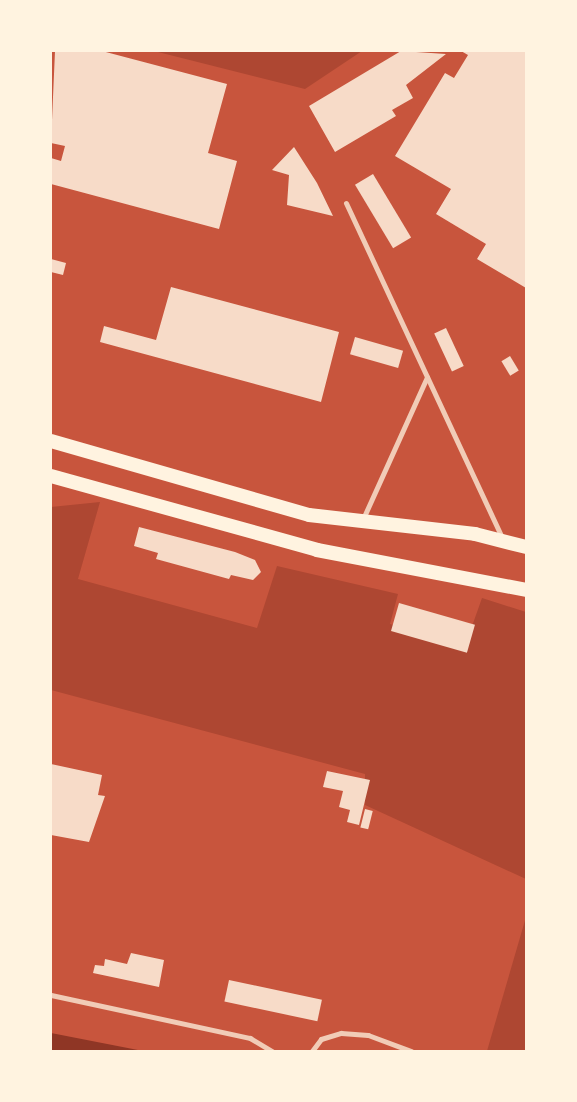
<!DOCTYPE html>
<style>
body{margin:0}
#map{position:relative;width:577px;height:1102px;overflow:hidden;background:#c8553d;font-family:Ubuntu,sans-serif}
div>[style]{position:absolute}
.green>*{inset:0;background:#ae4732}
.water>*{inset:0;background:#8f3625}
.building>*{inset:0;background:#f7dbc8;transform-origin:0 0}
.service>*{height:5px;margin:-2.5px;padding:0 2.5px;transform-origin:2.5px;border-radius:2.5px;background:#f1ccb7}
.secondary>*{height:14px;margin:-7px;padding:0 7px;transform-origin:7px;border-radius:7px;background:#fff3e0}
span{translate:-50% -50%;white-space:nowrap;text-align:center;line-height:1.15;-webkit-text-stroke:5px #fff3e0;paint-order:stroke}
.frame{position:absolute;inset:0;border:52px solid #fff3e0;pointer-events:none}
</style>
<div id="map">
<div class="green">
<i style="clip-path:polygon(154px 51px,362px 51px,305px 89px)"></i>
<i style="clip-path:polygon(100px 502px,78px 579px,257px 628px,277px 566px,398px 594px,390px 624px,465px 646px,482px 598px,526px 612px,526px 879px,365px 805px,365px 774px,51px 690px,51px 507px)"></i>
<i style="clip-path:polygon(526px 917px,526px 1051px,487px 1051px)"></i>
</div>
<div class="water">
<i style="clip-path:polygon(51px 1033px,143px 1051px,51px 1051px)"></i>
</div>
<div class="building">
<i style="clip-path:polygon(55px 51px,102px 51px,227px 84px,208px 153px,237px 161px,219px 229px,51px 184px,51px 158px,61px 161px,65px 146px,51px 143px)"></i>
<i style="clip-path:polygon(401px 51px,446px 54px,406px 85px,413px 98px,392px 110px,396px 116px,335px 152px,309px 106px)"></i>
<i style="clip-path:polygon(461px 51px,526px 51px,526px 288px,477px 259px,486px 244px,436px 214px,451px 189px,395px 156px,445px 73px,454px 78px,468px 55px)"></i>
<i style="clip-path:polygon(294px 147px,317px 183px,333px 216px,287px 205px,289px 175px,272px 170px)"></i>
<i style="left:373px;top:174px;width:74px;height:21px;rotate:59deg"></i>
<i style="clip-path:polygon(51px 259px,66px 263px,63px 275px,51px 272px)"></i>
<i style="clip-path:polygon(171px 287px,339px 332px,321px 402px,100px 342px,104px 326px,156px 340px)"></i>
<i style="left:446px;top:328px;width:42px;height:13px;rotate:65deg"></i>
<i style="left:355px;top:337px;width:50px;height:18px;rotate:16deg"></i>
<i style="left:510px;top:356px;width:17px;height:10px;rotate:59deg"></i>
<i style="clip-path:polygon(139px 527px,235px 552px,255px 560px,261px 572px,253px 580px,231px 575px,229px 579px,156px 559px,158px 553px,134px 546px)"></i>
<i style="left:399px;top:603px;width:79px;height:29px;rotate:16deg"></i>
<i style="clip-path:polygon(51px 764px,102px 775px,98px 795px,105px 796px,89px 842px,51px 835px)"></i>
<i style="clip-path:polygon(327px 771px,370px 780px,359px 825px,347px 822px,350px 810px,339px 807px,343px 791px,323px 787px)"></i>
<i style="left:365px;top:809px;width:8px;height:19px;rotate:14deg"></i>
<i style="clip-path:polygon(131px 953px,164px 960px,159px 987px,93px 973px,95px 965px,104px 966px,105px 959px,127px 964px)"></i>
<i style="left:229px;top:980px;width:95px;height:22px;rotate:12deg"></i>
</div>
<div class="service">
<i style="left:346px;top:203px;width:371px;rotate:65deg"></i>
<i style="left:362px;top:521px;width:158px;rotate:-65.7deg"></i>
<i style="left:51px;top:995px;width:204px;rotate:12.2deg"></i>
<i style="left:250px;top:1038px;width:26px;rotate:31deg"></i>
<i style="left:312px;top:1051px;width:15px;rotate:-53deg"></i>
<i style="left:321px;top:1039px;width:21px;rotate:-17deg"></i>
<i style="left:341px;top:1033px;width:27px;rotate:4deg"></i>
<i style="left:368px;top:1035px;width:46px;rotate:20.4deg"></i>
</div>
<div class="secondary">
<i style="left:51px;top:441px;width:268px;rotate:16deg"></i>
<i style="left:309px;top:515px;width:167px;rotate:6.5deg"></i>
<i style="left:475px;top:534px;width:53px;rotate:14.3deg"></i>
<i style="left:51px;top:476px;width:276px;rotate:15.5deg"></i>
<i style="left:317px;top:550px;width:213px;rotate:10.8deg"></i>
</div>
<div class="frame"></div>
</div>
